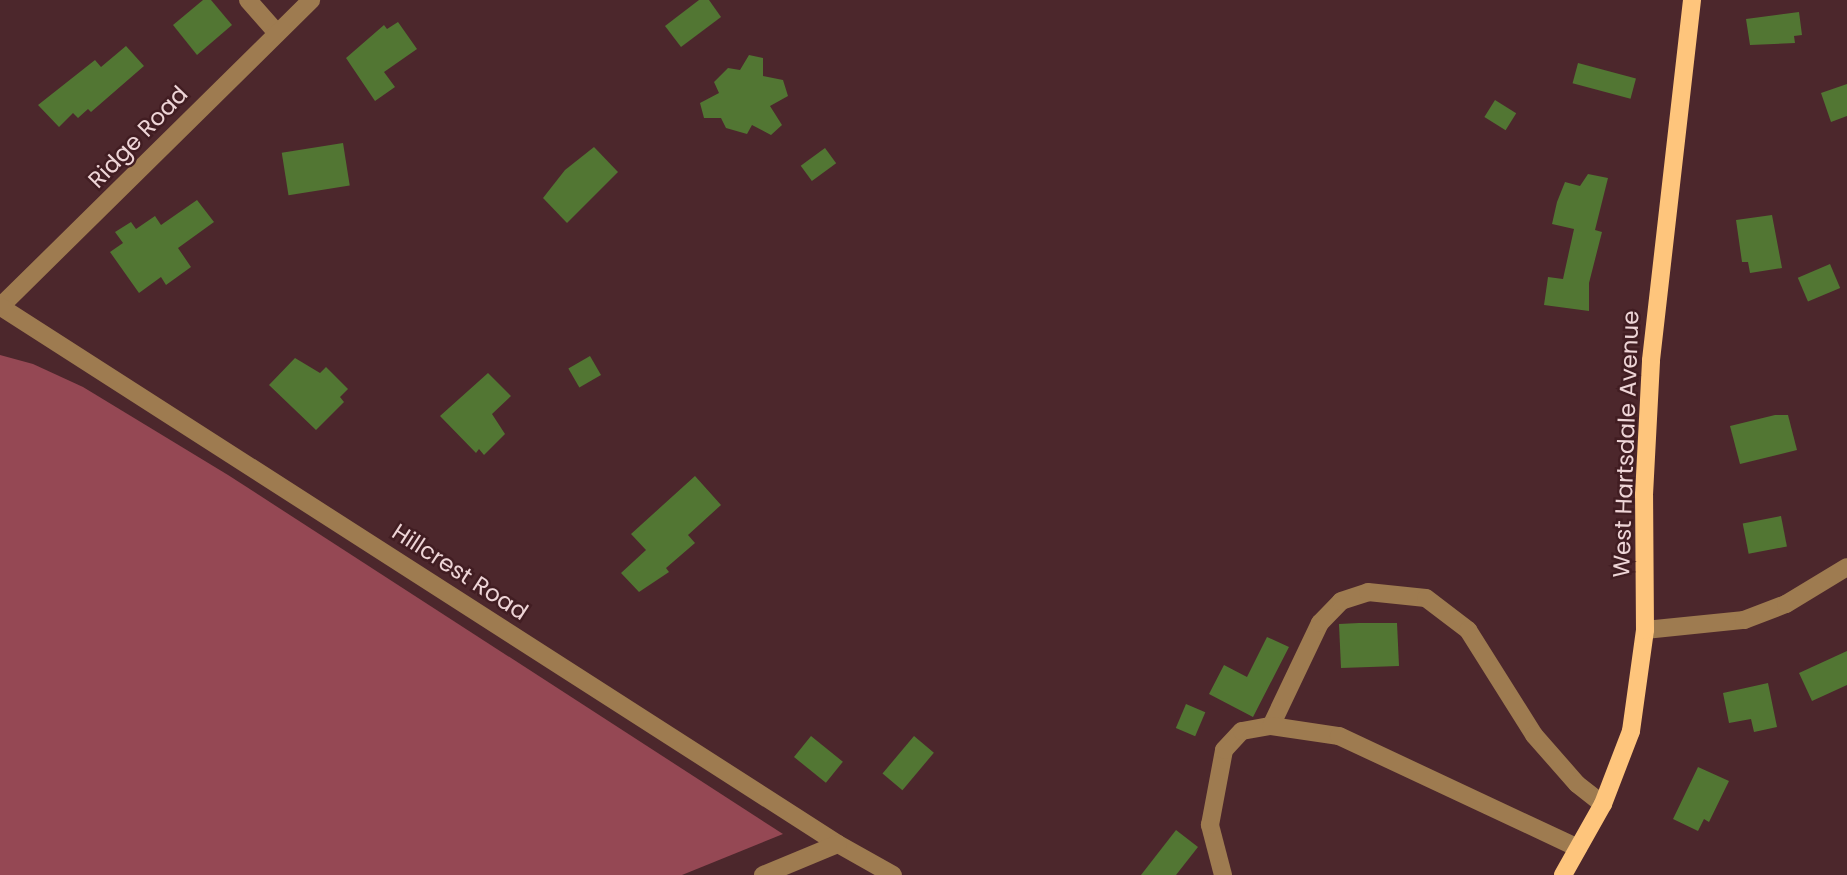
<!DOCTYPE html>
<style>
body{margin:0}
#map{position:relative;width:1847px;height:875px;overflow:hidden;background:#4c272c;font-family:Poppins,sans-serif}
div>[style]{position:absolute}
.forest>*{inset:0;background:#954854}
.building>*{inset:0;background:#527633;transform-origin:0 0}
.minor>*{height:18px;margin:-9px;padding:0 9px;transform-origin:9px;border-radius:9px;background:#9e7b50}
.major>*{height:18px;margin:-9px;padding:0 9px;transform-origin:9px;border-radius:9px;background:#fec57c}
span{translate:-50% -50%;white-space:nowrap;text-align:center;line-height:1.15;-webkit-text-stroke:5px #411d22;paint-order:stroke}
.street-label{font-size:23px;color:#eed5d7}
</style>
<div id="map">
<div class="forest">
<i style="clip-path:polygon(0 355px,33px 364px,83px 387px,228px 475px,783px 834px,682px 875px,0 875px)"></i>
</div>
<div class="building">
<i style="clip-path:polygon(203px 0,211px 0,232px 25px,197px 55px,173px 25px)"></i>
<i style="clip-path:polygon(699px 0,709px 0,721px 17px,681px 47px,665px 26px)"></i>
<i style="clip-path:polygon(1799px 12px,1802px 35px,1794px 36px,1795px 43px,1750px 45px,1746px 19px)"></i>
<i style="clip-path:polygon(398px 22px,417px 49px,384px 72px,395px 87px,375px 101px,346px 58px,384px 25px,387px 29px)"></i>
<i style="clip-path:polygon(126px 46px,144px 66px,91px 112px,88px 109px,78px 118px,73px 113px,59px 127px,38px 105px,95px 60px,101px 67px)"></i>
<i style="clip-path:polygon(749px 55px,763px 58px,763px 76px,783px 80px,788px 96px,770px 106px,782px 125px,771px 135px,752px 125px,747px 134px,726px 128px,721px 118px,704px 118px,700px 103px,719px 93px,714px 82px,728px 68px,740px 70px)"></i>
<i style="left:1578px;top:63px;width:60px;height:21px;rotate:15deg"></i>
<i style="clip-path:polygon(1847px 84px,1847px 116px,1831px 122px,1821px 93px)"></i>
<i style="left:1495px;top:100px;width:25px;height:20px;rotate:32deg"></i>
<i style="left:343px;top:143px;width:43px;height:62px;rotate:81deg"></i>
<i style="clip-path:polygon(594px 147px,618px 172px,567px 223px,543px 198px,565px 170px)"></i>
<i style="left:825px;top:148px;width:19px;height:30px;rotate:54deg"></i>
<i style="clip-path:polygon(1588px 174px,1608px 178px,1595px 230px,1602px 232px,1589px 283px,1589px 311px,1544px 305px,1548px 277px,1563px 279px,1574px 229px,1552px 224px,1557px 202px,1565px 182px,1580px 186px)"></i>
<i style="clip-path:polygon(197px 200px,214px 222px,178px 248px,191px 267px,166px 285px,161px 277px,139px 293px,110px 252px,123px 243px,115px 232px,131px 222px,136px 229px,155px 216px,161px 225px)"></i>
<i style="clip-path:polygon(1772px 215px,1782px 268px,1750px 273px,1748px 262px,1742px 262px,1736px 220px)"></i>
<i style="left:1830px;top:264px;width:26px;height:35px;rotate:67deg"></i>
<i style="left:590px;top:356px;width:22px;height:25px;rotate:60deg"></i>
<i style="clip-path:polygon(295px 358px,320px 373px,326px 367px,348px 389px,340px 397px,344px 402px,316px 430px,269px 385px)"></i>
<i style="clip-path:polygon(488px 373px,511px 396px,492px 414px,505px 434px,484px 455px,479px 449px,476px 453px,440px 416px)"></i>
<i style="clip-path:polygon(1775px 415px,1788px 415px,1797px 450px,1740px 464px,1730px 426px)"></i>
<i style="clip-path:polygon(695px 476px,721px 505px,688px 535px,695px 543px,666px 568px,669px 572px,639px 592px,621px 573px,646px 550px,631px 534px)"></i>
<i style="left:1781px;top:516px;width:31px;height:39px;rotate:79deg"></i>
<i style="clip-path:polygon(1359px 623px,1397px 623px,1399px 666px,1341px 668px,1339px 624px)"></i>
<i style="clip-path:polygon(1267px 637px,1289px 647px,1253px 717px,1209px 694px,1224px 665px,1247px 677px)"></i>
<i style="clip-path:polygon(1847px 651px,1847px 685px,1812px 701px,1799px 673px)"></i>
<i style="clip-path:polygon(1768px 683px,1777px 727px,1754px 732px,1751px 719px,1729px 723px,1723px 693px)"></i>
<i style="left:1186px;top:704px;width:21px;height:26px;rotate:23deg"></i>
<i style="left:811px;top:736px;width:41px;height:27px;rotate:39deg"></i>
<i style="left:914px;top:736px;width:26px;height:49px;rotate:40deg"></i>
<i style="clip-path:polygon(1698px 767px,1729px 781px,1709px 822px,1704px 819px,1698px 831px,1673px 819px)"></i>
<i style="clip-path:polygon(1176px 830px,1198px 847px,1176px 875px,1141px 875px)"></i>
</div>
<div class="minor">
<i style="left:248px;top:0;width:44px;rotate:48.7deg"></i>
<i style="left:0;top:307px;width:437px;rotate:-44.6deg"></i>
<i style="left:1px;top:307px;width:994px;rotate:32.68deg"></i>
<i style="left:838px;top:844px;width:63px;rotate:29.4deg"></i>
<i style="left:1645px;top:630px;width:100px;rotate:-5.8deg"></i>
<i style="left:1744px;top:620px;width:45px;rotate:-20.9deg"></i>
<i style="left:1786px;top:604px;width:71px;rotate:-31.2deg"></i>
<i style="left:1271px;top:726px;width:114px;rotate:-64.6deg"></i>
<i style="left:1320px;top:623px;width:30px;rotate:-46deg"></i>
<i style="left:1341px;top:601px;width:28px;rotate:-18deg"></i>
<i style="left:1368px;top:592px;width:58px;rotate:5.9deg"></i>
<i style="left:1426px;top:598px;width:53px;rotate:37.3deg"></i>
<i style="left:1468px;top:630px;width:124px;rotate:57.8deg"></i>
<i style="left:1534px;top:735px;width:65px;rotate:48.7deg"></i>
<i style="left:1577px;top:784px;width:33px;rotate:38deg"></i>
<i style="left:763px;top:875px;width:81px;rotate:-22.5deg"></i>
<i style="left:1223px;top:875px;width:52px;rotate:-104.6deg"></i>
<i style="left:1210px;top:825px;width:76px;rotate:-79.4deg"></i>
<i style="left:1224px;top:750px;width:26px;rotate:-47deg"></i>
<i style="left:1242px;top:731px;width:29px;rotate:-10deg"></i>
<i style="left:1271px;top:726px;width:69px;rotate:8.4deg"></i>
<i style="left:1339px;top:736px;width:264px;rotate:25.1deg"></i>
</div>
<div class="major">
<i style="left:1563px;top:875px;width:81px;rotate:-60.6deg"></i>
<i style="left:1603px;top:804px;width:78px;rotate:-69deg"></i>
<i style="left:1631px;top:731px;width:102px;rotate:-82.1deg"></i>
<i style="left:1645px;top:630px;width:135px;rotate:-90.4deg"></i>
<i style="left:1644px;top:495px;width:135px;rotate:-87deg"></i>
<i style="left:1651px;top:360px;width:362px;rotate:-83.5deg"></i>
</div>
<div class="street-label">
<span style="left:138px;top:137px;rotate:-46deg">Ridge Road</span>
<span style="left:1626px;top:444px;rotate:-88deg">West Hartsdale Avenue</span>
<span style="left:460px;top:572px;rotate:33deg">Hillcrest Road</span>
</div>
</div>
